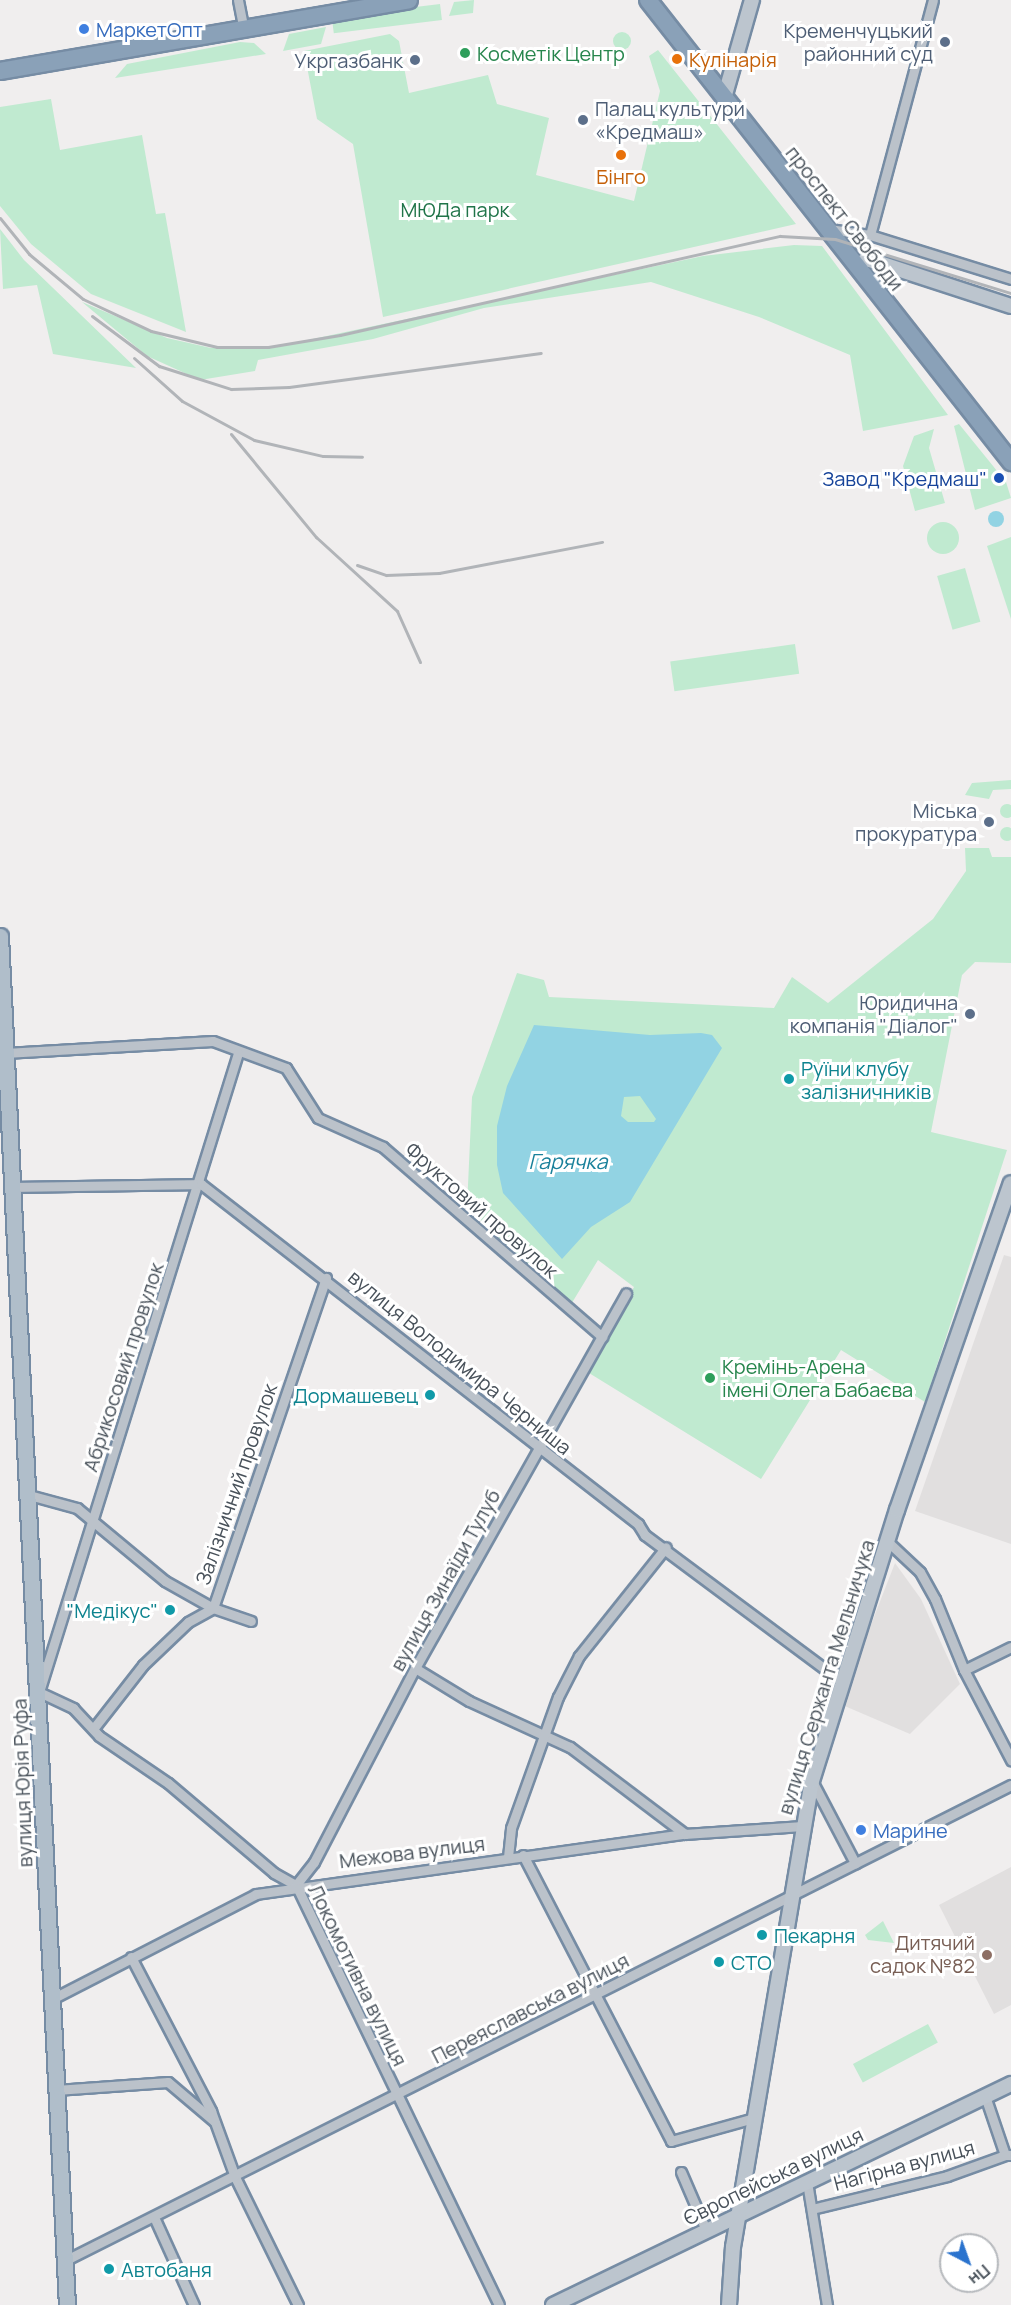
<!DOCTYPE html>
<meta charset="utf-8">
<style>
body{margin:0}
#map{position:relative;width:1011px;height:2305px;overflow:hidden;background:#f0eeee;font-family:Manrope,sans-serif}
div>[style]{position:absolute}
.education>*{inset:0;background:#e1dfdf}
.green>*{inset:0;background:#c0ead0;transform-origin:0 0}
.round{border-radius:50%}
.water>*{inset:0;background:#92d3e3}
.roads{filter:drop-shadow(2px 0 #768ca4) drop-shadow(-2px 0 #768ca4) drop-shadow(0 2px #768ca4) drop-shadow(0 -2px #768ca4)}
.street>*{height:9px;margin:-4.5px;padding:0 4.5px;transform-origin:4.5px;border-radius:4.5px;background:#bbc2ca}
.secondary>*{height:14px;margin:-7px;padding:0 7px;transform-origin:7px;border-radius:7px;background:#bcc5ce}
.primary>*{height:15px;margin:-7.5px;padding:0 7.5px;transform-origin:7.5px;border-radius:7.5px;background:#b0beca}
.highway>*{height:16px;margin:-8px;padding:0 8px;transform-origin:8px;border-radius:8px;background:#8aa1b8}
.rail>*{height:3px;margin:-1.5px;padding:0 1.5px;transform-origin:1.5px;border-radius:1.5px;background:#b1b4b8}
.dots>*{width:16px;height:16px;translate:-50% -50%;box-sizing:border-box;border:3px solid #fff;border-radius:50%}
span{translate:-50% -50%;white-space:nowrap;text-align:center;line-height:1.15;-webkit-text-stroke:6px #fff;paint-order:stroke}
.shop-label{font-size:20px;color:#366cbe}
.left{translate:0 -50%;text-align:left}
.service-label{font-size:20px;color:#4e5e75}
.right{translate:-100% -50%;text-align:right}
.leisure-label{font-size:20px;color:#27864d}
.food-label{font-size:20px;color:#c56008}
.park-label{font-size:20px;color:#207449}
.street-label{font-size:20px;color:#48515a}
.transit-label{font-size:20px;color:#164399}
.culture-label{font-size:20px;color:#0d838f}
.education-label{font-size:20px;color:#785e54}
.water-label{font-size:21px;color:#1a819b;font-style:italic}
.north{position:absolute;left:939px;top:2233px;width:60px;height:60px;box-sizing:border-box;background:#fff;border:2px solid #b6b9bd;border-radius:50%;rotate:139deg;font-size:16px;font-weight:700;line-height:24px;text-align:center;color:#48515a}
.north::after{content:'';display:block;margin:auto;width:21px;height:27px;background:#2a73ce;clip-path:polygon(50% 0,100% 100%,50% 72%,0 100%)}
</style>
<div id="map">
<div class="education">
<i style="clip-path:polygon(1004px 1255px,1011px 1257px,1011px 1544px,915px 1511px)"></i>
<i style="clip-path:polygon(895px 1563px,921px 1599px,960px 1684px,910px 1734px,840px 1704px)"></i>
<i style="clip-path:polygon(1011px 1867px,1011px 2005px,994px 2014px,939px 1905px)"></i>
</div>
<div class="green">
<i style="clip-path:polygon(474px 0,473px 13px,449px 16px,454px 2px)"></i>
<i style="left:440px;top:4px;width:16px;height:109px;rotate:83deg"></i>
<i style="clip-path:polygon(326px 27px,321px 44px,283px 51px,289px 34px)"></i>
<i class="round" style="left:613px;top:32px;width:18px;height:18px"></i>
<i style="clip-path:polygon(390px 34px,399px 41px,409px 93px,488px 75px,497px 104px,549px 118px,536px 175px,634px 201px,660px 91px,649px 56px,658px 50px,796px 224px,383px 317px,353px 144px,317px 119px,304px 51px)"></i>
<i style="clip-path:polygon(240px 42px,254px 43px,266px 54px,115px 78px,127px 64px)"></i>
<i style="clip-path:polygon(51px 99px,60px 150px,142px 135px,156px 214px,165px 213px,186px 332px,91px 294px,31px 244px,0 206px,0 107px)"></i>
<i style="clip-path:polygon(0 229px,24px 260px,136px 368px,53px 354px,37px 285px,3px 289px)"></i>
<i style="clip-path:polygon(794px 245px,822px 246px,948px 415px,863px 431px,850px 355px,759px 317px,651px 282px,484px 308px,373px 339px,258px 360px,255px 371px,200px 380px,147px 356px,82px 302px,167px 338px,211px 348px,275px 347px,703px 256px)"></i>
<i style="clip-path:polygon(959px 424px,1006px 482px,1011px 498px,975px 510px,954px 426px)"></i>
<i style="clip-path:polygon(934px 429px,929px 448px,945px 503px,915px 511px,903px 466px,914px 436px)"></i>
<i class="round" style="left:927px;top:522px;width:32px;height:32px"></i>
<i style="clip-path:polygon(1011px 537px,1011px 619px,987px 546px)"></i>
<i style="left:965px;top:568px;width:56px;height:29px;rotate:74deg"></i>
<i style="left:795px;top:644px;width:30px;height:126px;rotate:82deg"></i>
<i style="clip-path:polygon(1011px 780px,1011px 789px,993px 790px,989px 799px,965px 795px,972px 783px)"></i>
<i class="round" style="left:1000px;top:804px;width:14px;height:14px"></i>
<i class="round" style="left:1000px;top:827px;width:14px;height:14px"></i>
<i style="clip-path:polygon(965px 848px,989px 848px,992px 857px,1011px 857px,1011px 963px,975px 962px,962px 975px,931px 1132px,1007px 1150px,925px 1402px,841px 1350px,761px 1479px,589px 1373px,634px 1287px,598px 1260px,570px 1306px,467px 1207px,472px 1097px,517px 973px,544px 980px,549px 997px,774px 1008px,792px 977px,828px 1003px,933px 919px,966px 871px)"></i>
<i style="clip-path:polygon(883px 1921px,894px 1943px,868px 1940px,865px 1935px)"></i>
<i style="left:928px;top:2024px;width:21px;height:85px;rotate:62deg"></i>
</div>
<div class="water">
<i class="round" style="left:988px;top:511px;width:16px;height:16px"></i>
<i style="clip-path:polygon(evenodd,534px 1025px,650px 1035px,701px 1033px,712px 1035px,722px 1048px,630px 1202px,591px 1227px,562px 1259px,503px 1193px,497px 1165px,497px 1126px,507px 1086px,534px 1025px,640px 1096px,656px 1119px,654px 1122px,628px 1122px,621px 1116px,624px 1097px,640px 1096px)"></i>
</div>
<div class="roads">
<div class="street">
<i style="left:238px;top:0;width:31px;rotate:79deg"></i>
<i style="left:829px;top:229px;width:41px;rotate:8.3deg"></i>
<i style="left:870px;top:235px;width:148px;rotate:17.3deg"></i>
<i style="left:870px;top:235px;width:243px;rotate:-75deg"></i>
<i style="left:5px;top:1053px;width:208px;rotate:-3.3deg"></i>
<i style="left:213px;top:1041px;width:78px;rotate:20.3deg"></i>
<i style="left:286px;top:1068px;width:59px;rotate:57.4deg"></i>
<i style="left:318px;top:1118px;width:71px;rotate:24deg"></i>
<i style="left:383px;top:1147px;width:290px;rotate:40.9deg"></i>
<i style="left:238px;top:1053px;width:669px;rotate:107.3deg"></i>
<i style="left:39px;top:1692px;width:38px;rotate:25deg"></i>
<i style="left:73px;top:1708px;width:38px;rotate:47deg"></i>
<i style="left:99px;top:1736px;width:83px;rotate:34.3deg"></i>
<i style="left:168px;top:1783px;width:139px;rotate:40.3deg"></i>
<i style="left:274px;top:1873px;width:25px;rotate:29deg"></i>
<i style="left:296px;top:1885px;width:466px;rotate:64.2deg"></i>
<i style="left:15px;top:1187px;width:186px;rotate:-0.9deg"></i>
<i style="left:201px;top:1184px;width:554px;rotate:37.88deg"></i>
<i style="left:638px;top:1524px;width:13px;rotate:58deg"></i>
<i style="left:645px;top:1535px;width:246px;rotate:36.7deg"></i>
<i style="left:29px;top:1495px;width:50px;rotate:15.2deg"></i>
<i style="left:77px;top:1508px;width:114px;rotate:39.7deg"></i>
<i style="left:165px;top:1581px;width:55px;rotate:29.4deg"></i>
<i style="left:213px;top:1608px;width:40px;rotate:18.9deg"></i>
<i style="left:887px;top:1541px;width:45px;rotate:43.2deg"></i>
<i style="left:920px;top:1572px;width:31px;rotate:61deg"></i>
<i style="left:935px;top:1599px;width:77px;rotate:67.8deg"></i>
<i style="left:964px;top:1670px;width:102px;rotate:62.4deg"></i>
<i style="left:415px;top:1668px;width:63px;rotate:31.4deg"></i>
<i style="left:469px;top:1701px;width:111px;rotate:24.5deg"></i>
<i style="left:570px;top:1747px;width:144px;rotate:37.1deg"></i>
<i style="left:964px;top:1670px;width:52px;rotate:-26.1deg"></i>
<i style="left:93px;top:1729px;width:81px;rotate:-52deg"></i>
<i style="left:143px;top:1665px;width:62px;rotate:-43.7deg"></i>
<i style="left:188px;top:1622px;width:29px;rotate:-29deg"></i>
<i style="left:213px;top:1608px;width:349px;rotate:-71.1deg"></i>
<i style="left:812px;top:1781px;width:93px;rotate:62.3deg"></i>
<i style="left:523px;top:1855px;width:322px;rotate:62.6deg"></i>
<i style="left:671px;top:2141px;width:86px;rotate:-15.5deg"></i>
<i style="left:508px;top:1857px;width:29px;rotate:-84deg"></i>
<i style="left:511px;top:1828px;width:139px;rotate:-70.3deg"></i>
<i style="left:558px;top:1697px;width:46px;rotate:-62.9deg"></i>
<i style="left:579px;top:1656px;width:139px;rotate:-51.4deg"></i>
<i style="left:296px;top:1885px;width:29px;rotate:-52deg"></i>
<i style="left:314px;top:1862px;width:219px;rotate:-62.5deg"></i>
<i style="left:415px;top:1668px;width:430px;rotate:-60.6deg"></i>
<i style="left:131px;top:1957px;width:174px;rotate:62.5deg"></i>
<i style="left:211px;top:2111px;width:70px;rotate:70deg"></i>
<i style="left:235px;top:2177px;width:143px;rotate:63.8deg"></i>
<i style="left:52px;top:1999px;width:229px;rotate:-27.2deg"></i>
<i style="left:256px;top:1894px;width:433px;rotate:-8deg"></i>
<i style="left:685px;top:1834px;width:117px;rotate:-3.9deg"></i>
<i style="left:56px;top:2090px;width:112px;rotate:-4.1deg"></i>
<i style="left:168px;top:2082px;width:60px;rotate:40.3deg"></i>
<i style="left:985px;top:2096px;width:62px;rotate:71.3deg"></i>
<i style="left:1005px;top:2155px;width:6px"></i>
<i style="left:681px;top:2172px;width:63px;rotate:66.7deg"></i>
<i style="left:807px;top:2182px;width:125px;rotate:80.8deg"></i>
<i style="left:812px;top:2209px;width:139px;rotate:-13.7deg"></i>
<i style="left:947px;top:2176px;width:62px;rotate:-19.9deg"></i>
<i style="left:154px;top:2217px;width:97px;rotate:65.6deg"></i>
<i style="left:64px;top:2261px;width:1060px;rotate:-26.69deg"></i>
</div>
<div class="secondary">
<i style="left:724px;top:98px;width:102px;rotate:-74.1deg"></i>
<i style="left:857px;top:266px;width:12px;rotate:-35deg"></i>
<i style="left:867px;top:259px;width:151px;rotate:18.1deg"></i>
<i style="left:553px;top:2305px;width:509px;rotate:-25.76deg"></i>
<i style="left:729px;top:2305px;width:58px;rotate:-86.1deg"></i>
<i style="left:733px;top:2247px;width:473px;rotate:-80.4deg"></i>
<i style="left:812px;top:1781px;width:284px;rotate:-72.6deg"></i>
<i style="left:897px;top:1510px;width:346px;rotate:-70.8deg"></i>
</div>
<div class="primary">
<i style="left:0;top:936px;width:1371px;rotate:87.2deg"></i>
</div>
<div class="highway">
<i style="left:648px;top:0;width:588px;rotate:51.84deg"></i>
<i style="left:0;top:71px;width:415px;rotate:-9.8deg"></i>
</div>
</div>
<div class="rail">
<i style="left:0;top:218px;width:46px;rotate:51.1deg"></i>
<i style="left:29px;top:254px;width:70px;rotate:39.8deg"></i>
<i style="left:83px;top:299px;width:75px;rotate:25.2deg"></i>
<i style="left:151px;top:331px;width:68px;rotate:13.6deg"></i>
<i style="left:217px;top:347px;width:51px"></i>
<i style="left:268px;top:347px;width:73px;rotate:-9.5deg"></i>
<i style="left:340px;top:335px;width:451px;rotate:-12.7deg"></i>
<i style="left:780px;top:236px;width:55px;rotate:3.1deg"></i>
<i style="left:835px;top:239px;width:184px;rotate:17.1deg"></i>
<i style="left:92px;top:316px;width:84px;rotate:36.7deg"></i>
<i style="left:159px;top:366px;width:76px;rotate:17.7deg"></i>
<i style="left:231px;top:389px;width:58px;rotate:-2deg"></i>
<i style="left:289px;top:387px;width:254px;rotate:-7.7deg"></i>
<i style="left:134px;top:358px;width:64px;rotate:41.9deg"></i>
<i style="left:182px;top:401px;width:82px;rotate:28.4deg"></i>
<i style="left:254px;top:440px;width:71px;rotate:13.1deg"></i>
<i style="left:323px;top:456px;width:39px;rotate:1deg"></i>
<i style="left:231px;top:434px;width:134px;rotate:50.5deg"></i>
<i style="left:316px;top:537px;width:110px;rotate:42.4deg"></i>
<i style="left:397px;top:611px;width:56px;rotate:65.7deg"></i>
<i style="left:357px;top:565px;width:31px;rotate:19deg"></i>
<i style="left:386px;top:575px;width:53px;rotate:-2.2deg"></i>
<i style="left:439px;top:573px;width:166px;rotate:-10.8deg"></i>
</div>
<div class="dots">
<i style="left:84px;top:29px;background:#3f7fe0"></i>
<i style="left:945px;top:42px;background:#5c6f8a"></i>
<i style="left:465px;top:53px;background:#2e9e5b"></i>
<i style="left:677px;top:59px;background:#e8710a"></i>
<i style="left:415px;top:60px;background:#5c6f8a"></i>
<i style="left:583px;top:120px;background:#5c6f8a"></i>
<i style="left:621px;top:155px;background:#e8710a"></i>
<i style="left:999px;top:478px;background:#1a4fb4"></i>
<i style="left:989px;top:822px;background:#5c6f8a"></i>
<i style="left:970px;top:1014px;background:#5c6f8a"></i>
<i style="left:789px;top:1079px;background:#0f9aa8"></i>
<i style="left:710px;top:1378px;background:#2e9e5b"></i>
<i style="left:430px;top:1395px;background:#0f9aa8"></i>
<i style="left:170px;top:1610px;background:#0f9aa8"></i>
<i style="left:861px;top:1830px;background:#3f7fe0"></i>
<i style="left:762px;top:1935px;background:#0f9aa8"></i>
<i style="left:987px;top:1955px;background:#8d6e63"></i>
<i style="left:719px;top:1962px;background:#0f9aa8"></i>
<i style="left:109px;top:2269px;background:#0f9aa8"></i>
</div>
<div class="shop-label">
<span class="left" style="left:96px;top:29px">МаркетОпт</span>
<span class="left" style="left:873px;top:1830px">Марине</span>
</div>
<div class="service-label">
<span class="right" style="left:933px;top:42px">Кременчуцький<br>районний суд</span>
<span class="right" style="left:403px;top:60px">Укргазбанк</span>
<span class="left" style="left:595px;top:120px">Палац культури<br>«Кредмаш»</span>
<span class="right" style="left:977px;top:822px">Міська<br>прокуратура</span>
<span class="right" style="left:958px;top:1014px">Юридична<br>компанія "Діалог"</span>
</div>
<div class="leisure-label">
<span class="left" style="left:477px;top:53px">Косметік Центр</span>
<span class="left" style="left:722px;top:1378px">Кремінь-Арена<br>імені Олега Бабаєва</span>
</div>
<div class="food-label">
<span class="left" style="left:689px;top:59px">Кулінарія</span>
<span style="left:621px;top:176px">Бінго</span>
</div>
<div class="park-label">
<span style="left:455px;top:209px">МЮДа парк</span>
</div>
<div class="street-label">
<span style="left:845px;top:218px;rotate:52deg">проспект Свободи</span>
<span style="left:482px;top:1210px;rotate:41deg">Фруктовий провулок</span>
<span style="left:460px;top:1362px;rotate:39deg">вулиця Володимира Черниша</span>
<span style="left:123px;top:1367px;rotate:-72deg">Абрикосовий провулок</span>
<span style="left:236px;top:1484px;rotate:-71deg">Залізничний провулок</span>
<span style="left:445px;top:1580px;rotate:-61deg">вулиця Зинаїди Тулуб</span>
<span style="left:826px;top:1677px;rotate:-73deg">вулиця Сержанта Мельничука</span>
<span style="left:22px;top:1783px;rotate:-92deg">вулиця Юрія Руфа</span>
<span style="left:412px;top:1852px;rotate:-7deg">Межова вулиця</span>
<span style="left:358px;top:1975px;rotate:64deg">Локомотивна вулиця</span>
<span style="left:530px;top:2008px;rotate:-27deg">Переяславська вулиця</span>
<span style="left:904px;top:2165px;rotate:-15deg">Нагірна вулиця</span>
<span style="left:773px;top:2176px;rotate:-26deg">Європейська вулиця</span>
</div>
<div class="transit-label">
<span class="right" style="left:987px;top:478px">Завод "Кредмаш"</span>
</div>
<div class="culture-label">
<span class="left" style="left:801px;top:1080px">Руїни клубу<br>залізничників</span>
<span class="right" style="left:418px;top:1395px">Дормашевец</span>
<span class="right" style="left:158px;top:1610px">"Медікус"</span>
<span class="left" style="left:774px;top:1935px">Пекарня</span>
<span class="left" style="left:731px;top:1962px">СТО</span>
<span class="left" style="left:121px;top:2269px">Автобаня</span>
</div>
<div class="education-label">
<span class="right" style="left:975px;top:1954px">Дитячий<br>садок №82</span>
</div>
<div class="water-label">
<span style="left:568px;top:1161px">Гарячка</span>
</div>
<div class="north">Пн</div>
</div>
